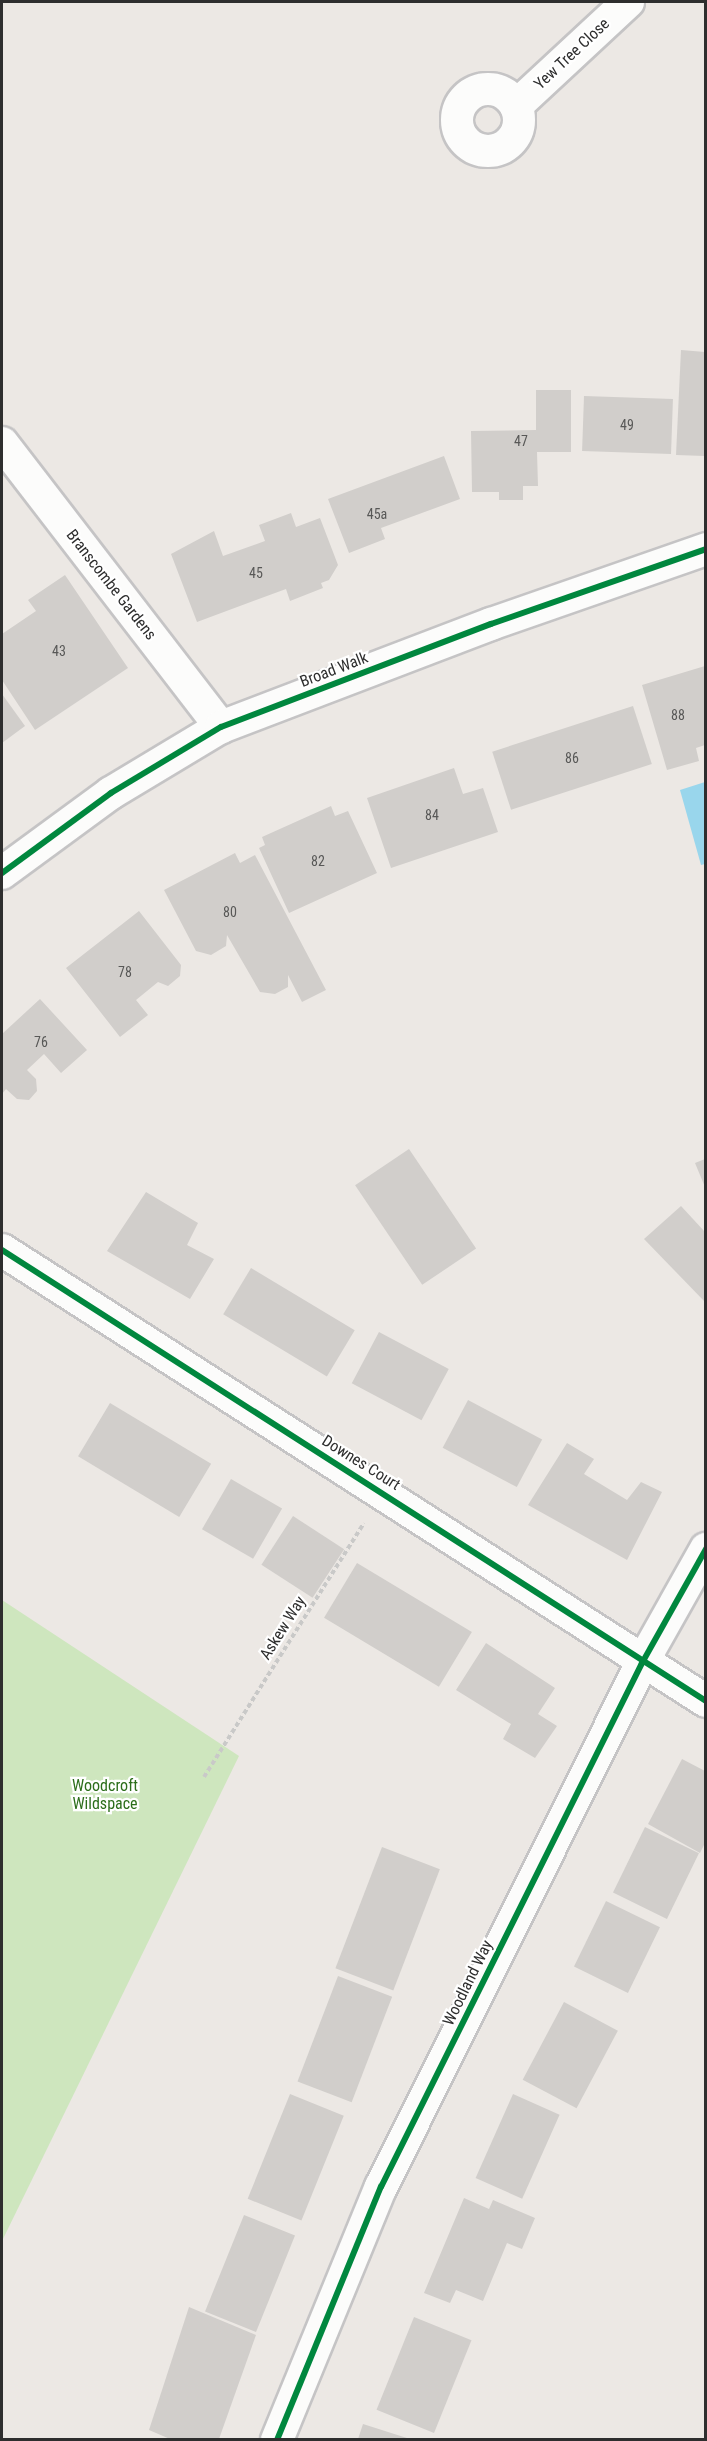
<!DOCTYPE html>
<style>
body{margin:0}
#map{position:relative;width:707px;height:2441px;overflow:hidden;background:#ece8e4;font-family:"Roboto Condensed",sans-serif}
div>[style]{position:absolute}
.green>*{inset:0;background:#cee6be}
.water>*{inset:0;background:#99d6ec}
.building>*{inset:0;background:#d1cecb;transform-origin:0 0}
.path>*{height:4px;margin-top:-2px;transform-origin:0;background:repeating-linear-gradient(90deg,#c9c9c8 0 4.5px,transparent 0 7.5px)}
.roads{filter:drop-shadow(2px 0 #c5c4c5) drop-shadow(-2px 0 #c5c4c5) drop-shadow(0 2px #c5c4c5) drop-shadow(0 -2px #c5c4c5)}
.street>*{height:32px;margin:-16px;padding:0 16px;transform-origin:16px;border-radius:16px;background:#fcfcfb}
.street>.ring{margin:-16px;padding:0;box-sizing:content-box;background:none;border:32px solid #fcfcfb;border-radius:50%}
.cycleway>*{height:6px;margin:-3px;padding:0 3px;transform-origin:3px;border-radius:3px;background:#00873e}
span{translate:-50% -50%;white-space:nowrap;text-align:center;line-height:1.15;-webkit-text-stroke:4.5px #fff;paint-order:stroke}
.number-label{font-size:14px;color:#585857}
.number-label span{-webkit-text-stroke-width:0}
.street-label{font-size:16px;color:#2e2e2e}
.park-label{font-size:16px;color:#2c6e1b}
.frame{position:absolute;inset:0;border:3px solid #2e2e2e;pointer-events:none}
</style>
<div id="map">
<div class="green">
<i style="clip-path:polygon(2px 1600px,239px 1756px,2px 2241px)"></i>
</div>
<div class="water">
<i style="clip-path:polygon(705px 782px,705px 864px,701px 865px,680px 790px)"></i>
</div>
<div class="building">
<i style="clip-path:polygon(681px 350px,705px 352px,705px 456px,676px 455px)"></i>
<i style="clip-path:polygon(536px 390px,571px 390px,571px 452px,537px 452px,538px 486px,523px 486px,523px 500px,499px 500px,499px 492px,472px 492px,471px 431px,536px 430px)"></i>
<i style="left:584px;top:396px;width:89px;height:55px;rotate:2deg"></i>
<i style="clip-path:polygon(444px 456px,460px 499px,381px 528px,385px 539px,349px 553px,328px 499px)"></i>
<i style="clip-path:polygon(291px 513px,296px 527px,320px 518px,338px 565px,329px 580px,321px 583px,323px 588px,290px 601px,286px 589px,197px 622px,171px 554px,214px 531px,223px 556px,265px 541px,259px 525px)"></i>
<i style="clip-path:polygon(65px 575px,128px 668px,35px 730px,2px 680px,2px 634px,36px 611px,28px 600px)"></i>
<i style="clip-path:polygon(705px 666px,705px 745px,696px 748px,699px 761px,667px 770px,642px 685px)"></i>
<i style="clip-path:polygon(2px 694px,25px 726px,2px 743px)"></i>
<i style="left:633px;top:706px;width:61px;height:148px;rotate:72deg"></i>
<i style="clip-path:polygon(454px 768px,463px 794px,483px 788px,498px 832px,391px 868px,367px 798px)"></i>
<i style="clip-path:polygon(331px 806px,335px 816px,348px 811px,377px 873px,289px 913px,259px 848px,265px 845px,262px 837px)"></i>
<i style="clip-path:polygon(235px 853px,240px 863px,255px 855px,326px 990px,302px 1002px,288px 975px,288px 987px,275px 994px,260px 992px,227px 935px,226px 946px,211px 955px,196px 951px,164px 890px)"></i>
<i style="clip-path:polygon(139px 911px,181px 965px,180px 976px,168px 986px,158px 982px,136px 1000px,148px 1015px,120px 1037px,66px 968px)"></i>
<i style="clip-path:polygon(40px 999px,87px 1050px,61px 1073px,44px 1054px,27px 1070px,36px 1079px,37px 1091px,29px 1100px,17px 1099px,6px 1089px,2px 1094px,2px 1034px)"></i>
<i style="left:409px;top:1149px;width:120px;height:65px;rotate:56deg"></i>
<i style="clip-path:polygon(705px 1159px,705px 1187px,695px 1163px)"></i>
<i style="clip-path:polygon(146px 1192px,198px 1223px,187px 1245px,214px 1259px,190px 1299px,107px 1251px)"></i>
<i style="clip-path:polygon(681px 1206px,705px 1232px,705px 1302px,644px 1239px)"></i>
<i style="left:251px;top:1268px;width:121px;height:54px;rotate:31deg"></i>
<i style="left:379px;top:1332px;width:79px;height:58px;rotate:28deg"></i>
<i style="left:468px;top:1400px;width:84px;height:54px;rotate:28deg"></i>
<i style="left:110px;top:1403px;width:118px;height:62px;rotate:31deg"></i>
<i style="clip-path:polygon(567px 1443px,594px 1459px,584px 1474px,627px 1500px,641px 1482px,662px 1492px,627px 1560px,528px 1505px)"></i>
<i style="left:231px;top:1479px;width:59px;height:58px;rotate:30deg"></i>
<i style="left:293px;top:1516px;width:61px;height:58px;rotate:33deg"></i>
<i style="left:357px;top:1563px;width:134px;height:64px;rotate:31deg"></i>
<i style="clip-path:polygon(486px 1643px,555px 1688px,538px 1714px,557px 1726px,535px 1758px,503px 1739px,511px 1724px,456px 1690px)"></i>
<i style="clip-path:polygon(682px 1759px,705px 1771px,705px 1843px,700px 1853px,648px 1824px)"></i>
<i style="left:645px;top:1827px;width:60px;height:73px;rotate:26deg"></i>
<i style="left:382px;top:1847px;width:62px;height:130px;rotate:21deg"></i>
<i style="left:606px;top:1901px;width:60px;height:73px;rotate:26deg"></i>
<i style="left:338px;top:1976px;width:58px;height:113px;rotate:21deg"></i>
<i style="left:564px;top:2002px;width:61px;height:88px;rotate:28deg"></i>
<i style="left:290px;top:2094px;width:58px;height:113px;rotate:22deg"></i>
<i style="left:513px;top:2094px;width:51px;height:92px;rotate:24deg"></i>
<i style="clip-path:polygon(464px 2198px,489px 2209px,493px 2200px,535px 2218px,522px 2249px,507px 2243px,483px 2301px,456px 2290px,450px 2303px,424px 2293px)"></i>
<i style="left:244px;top:2215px;width:55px;height:104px;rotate:22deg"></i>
<i style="clip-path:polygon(189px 2307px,256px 2335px,219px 2439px,170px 2439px,149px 2430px)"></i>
<i style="left:414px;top:2317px;width:62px;height:100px;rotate:22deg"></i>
<i style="clip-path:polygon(363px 2424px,410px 2439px,358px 2439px)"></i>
</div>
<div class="path">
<i style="left:204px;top:1777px;width:300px;rotate:-57.8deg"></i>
</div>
<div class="roads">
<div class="street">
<i class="ring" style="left:457px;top:89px;width:30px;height:30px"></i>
<i style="left:516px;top:106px;width:153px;rotate:-42.9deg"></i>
<i style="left:2px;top:443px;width:359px;rotate:52.4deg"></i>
<i style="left:2px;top:873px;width:135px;rotate:-36.3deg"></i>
<i style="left:111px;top:793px;width:128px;rotate:-31deg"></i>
<i style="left:221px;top:727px;width:289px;rotate:-20.9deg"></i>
<i style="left:491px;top:624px;width:228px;rotate:-19.2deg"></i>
<i style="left:2px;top:1250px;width:836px;rotate:32.64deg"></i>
<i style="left:277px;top:2440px;width:274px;rotate:-67.7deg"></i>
<i style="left:381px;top:2187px;width:585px;rotate:-63.52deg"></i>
<i style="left:642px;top:1663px;width:131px;rotate:-60.7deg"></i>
</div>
</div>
<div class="cycleway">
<i style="left:2px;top:873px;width:135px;rotate:-36.3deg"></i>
<i style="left:111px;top:793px;width:128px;rotate:-31deg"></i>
<i style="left:221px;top:727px;width:289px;rotate:-20.9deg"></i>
<i style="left:491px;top:624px;width:228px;rotate:-19.2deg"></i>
<i style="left:2px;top:1250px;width:836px;rotate:32.64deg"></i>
<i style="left:277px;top:2440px;width:274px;rotate:-67.7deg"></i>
<i style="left:381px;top:2187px;width:585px;rotate:-63.52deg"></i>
<i style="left:642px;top:1663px;width:131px;rotate:-60.7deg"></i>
</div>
<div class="number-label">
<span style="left:627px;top:425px">49</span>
<span style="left:521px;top:441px">47</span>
<span style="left:377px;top:514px">45a</span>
<span style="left:256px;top:573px">45</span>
<span style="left:59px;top:651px">43</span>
<span style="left:678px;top:715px">88</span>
<span style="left:572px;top:758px">86</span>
<span style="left:432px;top:815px">84</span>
<span style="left:318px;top:861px">82</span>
<span style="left:230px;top:912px">80</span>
<span style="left:125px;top:972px">78</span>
<span style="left:41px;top:1042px">76</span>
</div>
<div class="street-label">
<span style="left:572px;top:54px;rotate:-43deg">Yew Tree Close</span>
<span style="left:111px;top:585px;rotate:52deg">Branscombe Gardens</span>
<span style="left:334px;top:670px;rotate:-21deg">Broad Walk</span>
<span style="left:361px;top:1463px;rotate:32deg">Downes Court</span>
<span style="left:283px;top:1628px;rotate:-58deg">Askew Way</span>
<span style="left:468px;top:1983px;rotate:-64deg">Woodland Way</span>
</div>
<div class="park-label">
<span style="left:105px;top:1795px">Woodcroft<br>Wildspace</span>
</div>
<div class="frame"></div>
</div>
